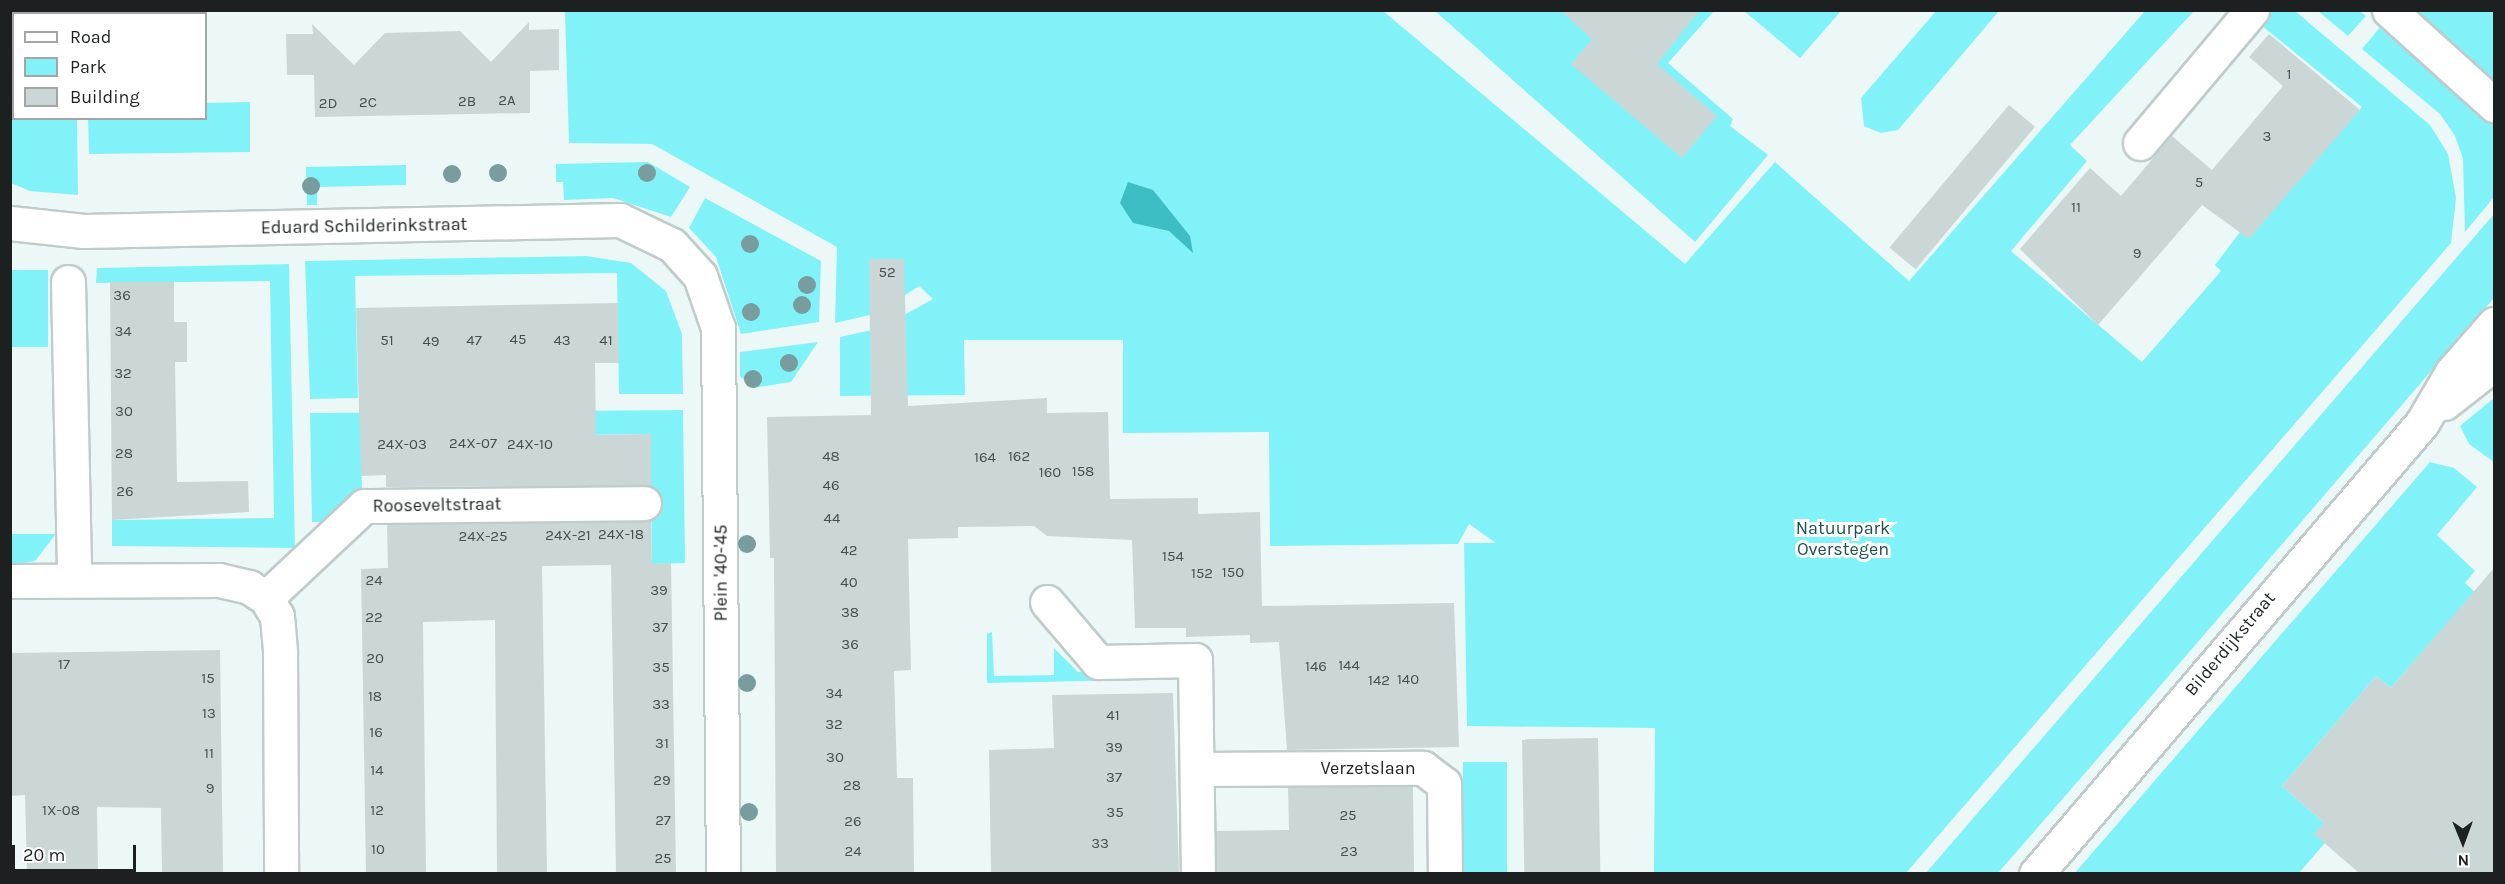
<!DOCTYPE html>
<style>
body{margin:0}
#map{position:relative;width:2505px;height:884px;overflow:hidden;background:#ecf8f8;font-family:Karla,sans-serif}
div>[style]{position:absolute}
.green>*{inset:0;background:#81f3f8;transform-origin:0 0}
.water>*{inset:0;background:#3dbec4}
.building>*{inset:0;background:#cbd6d6;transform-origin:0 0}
.roads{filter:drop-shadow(2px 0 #c0cbcb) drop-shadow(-2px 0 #c0cbcb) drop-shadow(0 2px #c0cbcb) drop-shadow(0 -2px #c0cbcb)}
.minor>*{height:33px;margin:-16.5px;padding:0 16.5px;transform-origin:16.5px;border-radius:16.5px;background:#fff}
.trees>*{width:18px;height:18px;margin:-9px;border-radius:50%;background:#799c9e}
span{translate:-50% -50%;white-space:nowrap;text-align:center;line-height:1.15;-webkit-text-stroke:6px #fff;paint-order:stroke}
.number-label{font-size:15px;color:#484e4e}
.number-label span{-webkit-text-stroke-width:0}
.street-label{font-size:18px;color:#1c2021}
.park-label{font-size:18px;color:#1b5154}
.frame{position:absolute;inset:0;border:12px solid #1c2021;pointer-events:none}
.legend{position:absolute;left:12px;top:12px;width:195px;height:108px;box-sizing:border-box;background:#fff;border:2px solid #a4a6a6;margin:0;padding:8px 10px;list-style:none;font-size:18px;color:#1c2021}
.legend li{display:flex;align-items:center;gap:12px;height:30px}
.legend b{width:30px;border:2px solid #a4a6a6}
.north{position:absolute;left:2433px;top:812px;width:60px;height:60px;-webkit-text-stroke:4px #fff;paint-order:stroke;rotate:179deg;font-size:16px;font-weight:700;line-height:24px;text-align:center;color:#1c2021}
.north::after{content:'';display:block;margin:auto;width:21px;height:27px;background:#1c2021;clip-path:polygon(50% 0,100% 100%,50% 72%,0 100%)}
.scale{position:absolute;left:12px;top:845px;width:124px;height:27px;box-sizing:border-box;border:3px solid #1c2021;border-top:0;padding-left:8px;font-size:18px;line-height:21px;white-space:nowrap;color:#1c2021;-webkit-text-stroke:4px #fff;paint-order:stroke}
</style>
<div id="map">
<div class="green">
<i style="clip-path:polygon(1937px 10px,1999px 11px,1898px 130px,1881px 133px,1864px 126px,1861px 98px)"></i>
<i style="clip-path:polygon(565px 11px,1383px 11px,1685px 264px,1775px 162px,1909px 281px,2145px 11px,2194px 11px,2070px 145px,2087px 161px,2011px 251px,2142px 362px,2221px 271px,2215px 265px,2241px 231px,2249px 237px,2362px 107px,2261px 25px,2273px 11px,2295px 11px,2430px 125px,2448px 154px,2456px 198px,2451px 243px,1906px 873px,1654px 873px,1655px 728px,1467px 726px,1464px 543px,1496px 543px,1469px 524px,1458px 544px,1270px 546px,1269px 432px,1123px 433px,1123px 340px,964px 340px,965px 395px,840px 396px,840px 337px,881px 328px,933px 299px,919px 286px,878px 313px,835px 323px,837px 247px,652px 144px,569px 143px)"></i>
<i style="clip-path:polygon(1435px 11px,1714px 11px,1668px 63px,1733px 119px,1730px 126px,1768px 155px,1695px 242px)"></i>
<i style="clip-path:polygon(1744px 11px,1841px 11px,1800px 58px)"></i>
<i style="clip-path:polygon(2318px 11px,2360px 11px,2366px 16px,2348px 36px)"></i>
<i style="clip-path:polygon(2412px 11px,2494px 11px,2494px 83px)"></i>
<i style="clip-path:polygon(2381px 26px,2494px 125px,2494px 197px,2465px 232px,2463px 159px,2455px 136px,2440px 114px,2362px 49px)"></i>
<i style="clip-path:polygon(250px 102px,250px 152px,89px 154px,88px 119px,206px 118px,206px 103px)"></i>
<i style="clip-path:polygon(11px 108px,14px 118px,77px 119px,78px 195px,30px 191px,11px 183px)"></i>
<i style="clip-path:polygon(648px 162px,690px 187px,671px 217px,613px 198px,564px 200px,563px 182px,556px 182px,556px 164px)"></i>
<i style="clip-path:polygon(406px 165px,406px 185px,317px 187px,317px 205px,307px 205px,306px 167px)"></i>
<i style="clip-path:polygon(705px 198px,821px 261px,819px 322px,741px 334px,716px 257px,689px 228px)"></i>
<i style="clip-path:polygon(2494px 214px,2494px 298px,2086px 772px,1998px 873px,1925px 874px)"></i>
<i style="clip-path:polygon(586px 256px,631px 263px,666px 291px,682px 334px,683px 394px,619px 394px,617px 273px,355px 276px,358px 398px,310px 399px,305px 261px)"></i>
<i style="clip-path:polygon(289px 264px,295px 548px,112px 546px,112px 520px,274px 518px,270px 281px,96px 283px,97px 268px)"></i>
<i style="left:11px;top:270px;width:37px;height:77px"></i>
<i style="clip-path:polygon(818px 342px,791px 382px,753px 388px,740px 376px,740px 352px)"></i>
<i style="clip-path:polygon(2494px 398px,2494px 462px,2469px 444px,2460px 426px)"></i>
<i style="clip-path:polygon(683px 410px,685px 563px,652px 564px,650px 434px,361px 438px,362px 493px,329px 522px,312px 522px,310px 413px)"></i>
<i style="clip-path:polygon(2430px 462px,2454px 468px,2477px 487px,2437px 535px,2475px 571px,2465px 583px,2474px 591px,2465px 622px,2437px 635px,2391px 688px,2376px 676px,2282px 786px,2324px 823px,2325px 843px,2299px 873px,2074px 874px)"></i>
<i style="clip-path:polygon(10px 534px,56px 534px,35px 561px,11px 565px)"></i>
<i style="clip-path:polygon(992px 632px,994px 676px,1054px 675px,1054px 648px,1078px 672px,1173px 679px,987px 683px,987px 634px)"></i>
<i style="left:1463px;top:762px;width:44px;height:111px"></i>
</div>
<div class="water">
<i style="clip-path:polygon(1128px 182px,1153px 190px,1190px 236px,1193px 253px,1169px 231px,1133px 223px,1120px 203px)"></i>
</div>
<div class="building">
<i style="clip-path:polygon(1560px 10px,1700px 10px,1657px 64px,1717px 116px,1682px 158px,1571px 64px,1592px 39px)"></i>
<i style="clip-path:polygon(529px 22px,529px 30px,559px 29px,559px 70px,530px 71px,530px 113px,315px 117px,314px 75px,287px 75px,286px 34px,313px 34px,312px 24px,354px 65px,385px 33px,460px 31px,491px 62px)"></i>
<i style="clip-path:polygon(2269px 34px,2360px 110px,2249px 239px,2202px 205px,2098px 325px,2020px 249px,2090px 168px,2121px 196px,2172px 136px,2212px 170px,2283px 86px,2249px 57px)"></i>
<i style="left:2009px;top:105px;width:34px;height:186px;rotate:40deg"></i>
<i style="clip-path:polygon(869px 259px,904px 259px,908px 406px,1047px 398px,1047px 413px,1108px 412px,1110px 499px,1198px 498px,1198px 514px,1260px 512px,1262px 606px,1454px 603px,1459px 747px,1287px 750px,1279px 642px,1250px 643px,1250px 635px,1186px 637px,1186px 628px,1135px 628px,1132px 540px,1047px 536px,1034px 526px,958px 527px,958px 538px,908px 539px,911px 670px,894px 671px,897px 778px,913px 778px,914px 873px,776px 873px,774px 558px,770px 558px,767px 417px,871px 415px)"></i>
<i style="clip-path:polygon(110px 282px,174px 282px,174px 322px,187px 322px,187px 362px,175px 362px,177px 482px,248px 481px,249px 512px,112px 520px)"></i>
<i style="clip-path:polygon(618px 303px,619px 363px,595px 363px,596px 435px,651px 434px,651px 486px,386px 487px,386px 475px,361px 476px,356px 308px)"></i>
<i style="clip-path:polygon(651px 520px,652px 564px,671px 563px,676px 873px,616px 873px,611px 565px,542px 566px,547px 873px,497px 873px,495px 620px,423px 622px,426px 873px,366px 873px,361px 569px,388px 568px,387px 525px)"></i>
<i style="clip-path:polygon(2494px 568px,2494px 873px,2359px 873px,2314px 834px,2324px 823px,2282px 786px,2376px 676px,2391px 688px)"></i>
<i style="clip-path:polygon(220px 650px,223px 873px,162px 873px,161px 808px,97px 807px,98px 873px,27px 873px,25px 795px,10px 796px,10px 653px)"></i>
<i style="clip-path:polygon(1173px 693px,1179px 873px,991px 872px,989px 750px,1054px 748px,1052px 695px)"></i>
<i style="left:1598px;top:738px;width:135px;height:76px;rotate:89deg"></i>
<i style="clip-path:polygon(1288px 787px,1413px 787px,1414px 872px,1217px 873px,1216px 831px,1289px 830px)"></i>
</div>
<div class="roads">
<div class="minor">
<i style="left:2389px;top:10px;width:142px;rotate:42.1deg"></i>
<i style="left:2140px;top:143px;width:174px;rotate:-49.9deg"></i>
<i style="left:10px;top:223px;width:74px;rotate:6.2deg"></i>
<i style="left:84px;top:231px;width:536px;rotate:-1.18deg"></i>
<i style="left:620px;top:220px;width:58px;rotate:25.7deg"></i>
<i style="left:672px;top:245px;width:42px;rotate:47.9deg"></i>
<i style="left:700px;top:276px;width:55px;rotate:70.9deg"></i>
<i style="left:718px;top:328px;width:546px;rotate:89.48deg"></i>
<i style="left:68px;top:282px;width:297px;rotate:88.8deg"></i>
<i style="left:2444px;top:403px;width:63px;rotate:-38deg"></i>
<i style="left:10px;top:581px;width:209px;rotate:-0.3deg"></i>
<i style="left:219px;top:580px;width:31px;rotate:13deg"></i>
<i style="left:249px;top:587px;width:20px;rotate:33deg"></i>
<i style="left:266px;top:598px;width:21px;rotate:59deg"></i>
<i style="left:277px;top:616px;width:37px;rotate:85deg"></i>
<i style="left:280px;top:653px;width:221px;rotate:89.7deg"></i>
<i style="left:266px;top:598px;width:134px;rotate:-43.2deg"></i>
<i style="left:364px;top:506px;width:280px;rotate:-0.6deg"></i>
<i style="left:1047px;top:602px;width:79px;rotate:49.6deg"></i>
<i style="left:1098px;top:662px;width:97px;rotate:-1.2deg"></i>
<i style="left:1195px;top:660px;width:214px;rotate:89.2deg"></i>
<i style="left:1197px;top:769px;width:226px;rotate:-0.3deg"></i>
<i style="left:1423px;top:768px;width:26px;rotate:37deg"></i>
<i style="left:1444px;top:784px;width:90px;rotate:89.4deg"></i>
<i style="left:2036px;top:874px;width:594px;rotate:-49.44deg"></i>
<i style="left:2422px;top:423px;width:59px;rotate:-59.5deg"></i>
<i style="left:2452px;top:372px;width:64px;rotate:-48.8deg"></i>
</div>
</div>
<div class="trees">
<i style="left:498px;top:173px"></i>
<i style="left:647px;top:173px"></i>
<i style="left:452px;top:174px"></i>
<i style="left:311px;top:186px"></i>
<i style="left:750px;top:244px"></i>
<i style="left:807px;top:285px"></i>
<i style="left:802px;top:305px"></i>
<i style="left:751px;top:312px"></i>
<i style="left:789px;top:363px"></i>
<i style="left:753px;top:379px"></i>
<i style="left:747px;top:544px"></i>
<i style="left:747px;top:683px"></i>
<i style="left:749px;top:812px"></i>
</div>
<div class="number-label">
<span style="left:2289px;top:75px">1</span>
<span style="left:507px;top:101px">2A</span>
<span style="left:467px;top:102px">2B</span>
<span style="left:368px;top:103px">2C</span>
<span style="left:328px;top:104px">2D</span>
<span style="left:2267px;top:137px">3</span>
<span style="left:2199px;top:183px">5</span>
<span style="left:2076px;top:208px">11</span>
<span style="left:2137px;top:254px">9</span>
<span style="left:887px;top:273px">52</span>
<span style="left:122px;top:296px">36</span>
<span style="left:123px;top:332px">34</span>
<span style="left:518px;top:340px">45</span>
<span style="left:387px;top:341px">51</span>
<span style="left:474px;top:341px">47</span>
<span style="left:562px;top:341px">43</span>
<span style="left:606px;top:341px">41</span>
<span style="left:431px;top:342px">49</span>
<span style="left:123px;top:374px">32</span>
<span style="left:124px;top:412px">30</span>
<span style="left:473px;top:444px">24X-07</span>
<span style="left:402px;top:445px">24X-03</span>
<span style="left:530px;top:445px">24X-10</span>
<span style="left:124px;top:454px">28</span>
<span style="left:831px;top:457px">48</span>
<span style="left:1019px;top:457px">162</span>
<span style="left:985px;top:458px">164</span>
<span style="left:1083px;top:472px">158</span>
<span style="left:1050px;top:473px">160</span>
<span style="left:831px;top:486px">46</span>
<span style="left:125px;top:492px">26</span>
<span style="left:832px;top:519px">44</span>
<span style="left:621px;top:535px">24X-18</span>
<span style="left:568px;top:536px">24X-21</span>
<span style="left:483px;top:537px">24X-25</span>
<span style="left:849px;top:551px">42</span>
<span style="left:1173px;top:557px">154</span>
<span style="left:1233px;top:573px">150</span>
<span style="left:1202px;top:574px">152</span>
<span style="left:374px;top:581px">24</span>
<span style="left:849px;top:583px">40</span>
<span style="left:659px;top:591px">39</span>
<span style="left:850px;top:613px">38</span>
<span style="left:374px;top:618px">22</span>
<span style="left:660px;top:628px">37</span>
<span style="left:850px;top:645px">36</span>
<span style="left:375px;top:659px">20</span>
<span style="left:64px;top:665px">17</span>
<span style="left:1349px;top:666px">144</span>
<span style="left:1316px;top:667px">146</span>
<span style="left:661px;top:668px">35</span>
<span style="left:208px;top:679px">15</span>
<span style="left:1408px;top:680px">140</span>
<span style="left:1379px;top:681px">142</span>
<span style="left:834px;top:694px">34</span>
<span style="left:375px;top:697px">18</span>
<span style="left:661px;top:705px">33</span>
<span style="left:209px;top:714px">13</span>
<span style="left:1113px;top:716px">41</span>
<span style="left:834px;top:725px">32</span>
<span style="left:376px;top:733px">16</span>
<span style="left:662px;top:744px">31</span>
<span style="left:1114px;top:748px">39</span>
<span style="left:209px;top:754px">11</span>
<span style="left:835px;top:758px">30</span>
<span style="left:377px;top:771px">14</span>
<span style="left:1114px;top:778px">37</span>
<span style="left:662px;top:781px">29</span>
<span style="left:852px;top:786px">28</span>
<span style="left:210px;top:789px">9</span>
<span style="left:61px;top:811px">1X-08</span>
<span style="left:377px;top:811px">12</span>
<span style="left:1115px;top:813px">35</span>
<span style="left:1348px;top:816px">25</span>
<span style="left:663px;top:821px">27</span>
<span style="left:853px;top:822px">26</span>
<span style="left:1100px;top:844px">33</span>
<span style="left:378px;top:850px">10</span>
<span style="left:853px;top:852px">24</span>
<span style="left:1349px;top:852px">23</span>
<span style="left:663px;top:859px">25</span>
</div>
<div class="street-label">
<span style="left:364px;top:226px;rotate:-1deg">Eduard Schilderinkstraat</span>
<span style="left:437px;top:505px;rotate:-1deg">Rooseveltstraat</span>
<span style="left:721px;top:573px;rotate:-90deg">Plein '40-'45</span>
<span style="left:2230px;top:644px;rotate:-50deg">Bilderdijkstraat</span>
<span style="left:1368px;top:768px">Verzetslaan</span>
</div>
<div class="park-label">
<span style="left:1843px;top:539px">Natuurpark<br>Overstegen</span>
</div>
<div class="frame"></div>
<ul class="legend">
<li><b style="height:8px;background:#fff"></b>Road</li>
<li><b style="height:16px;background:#81f3f8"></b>Park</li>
<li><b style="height:16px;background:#cbd6d6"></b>Building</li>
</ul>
<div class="north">N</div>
<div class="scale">20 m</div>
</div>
